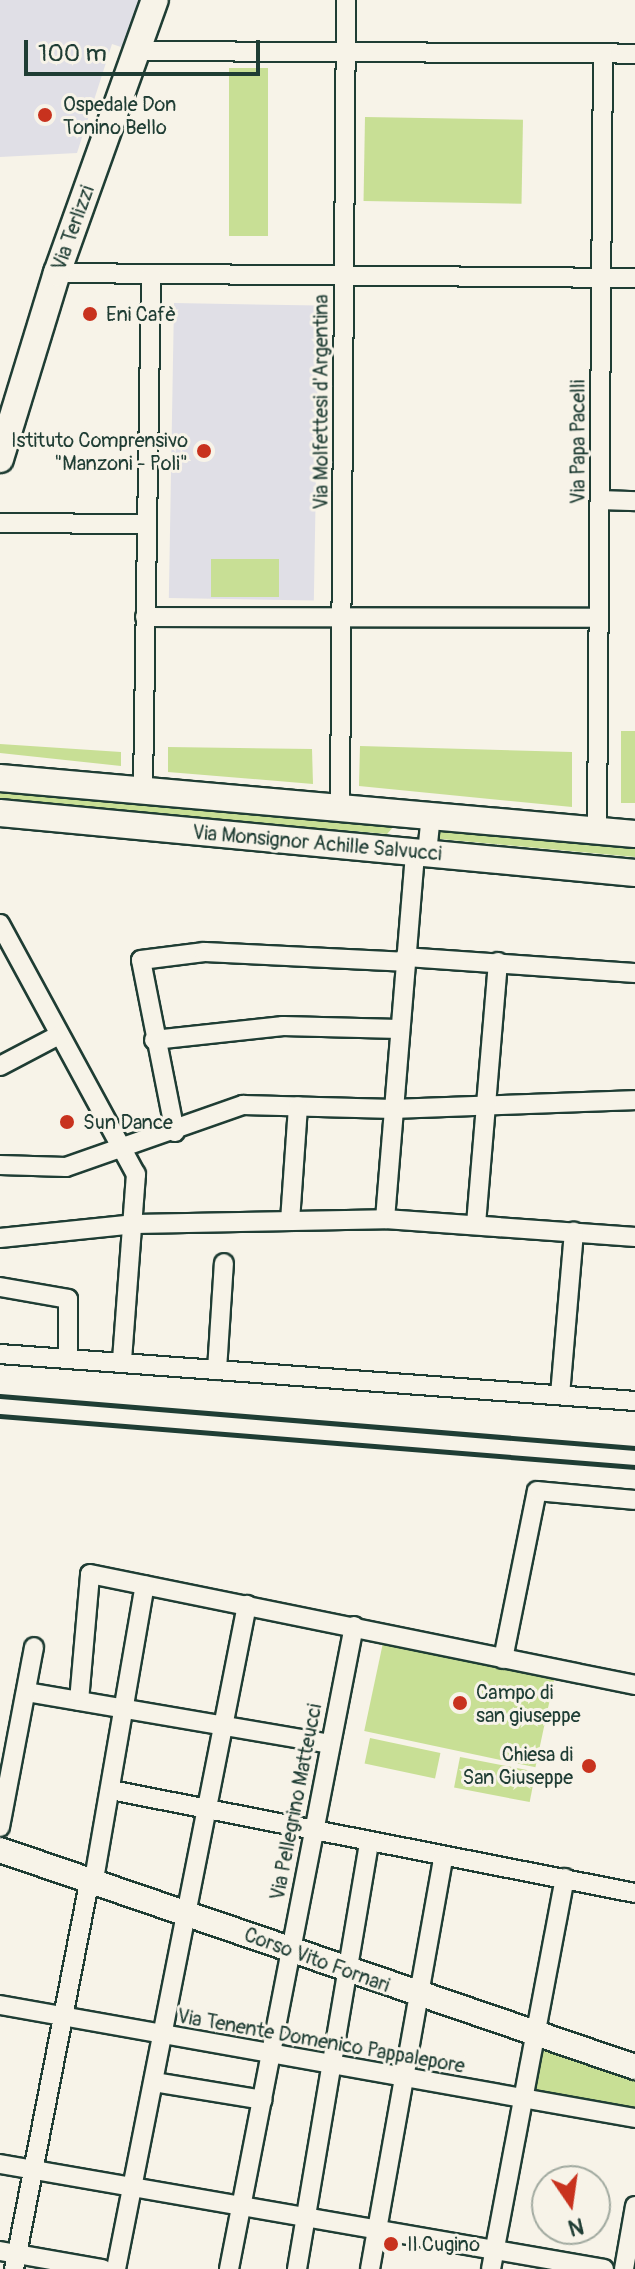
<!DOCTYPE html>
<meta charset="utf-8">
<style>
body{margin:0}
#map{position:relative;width:635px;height:2269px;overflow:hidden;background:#f7f3e8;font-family:Pangolin,sans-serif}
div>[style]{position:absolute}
.built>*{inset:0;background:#e0dfe6;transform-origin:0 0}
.green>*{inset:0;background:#c8df95;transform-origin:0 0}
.roads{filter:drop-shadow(2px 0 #1f3d34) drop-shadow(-2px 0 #1f3d34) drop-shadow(0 2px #1f3d34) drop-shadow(0 -2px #1f3d34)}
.minor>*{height:18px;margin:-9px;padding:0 9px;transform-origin:9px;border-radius:9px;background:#f7f3e8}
.tertiary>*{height:24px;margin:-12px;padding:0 12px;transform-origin:12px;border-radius:12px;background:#f7f3e8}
.secondary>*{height:26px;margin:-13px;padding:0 13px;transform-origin:13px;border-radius:13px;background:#f7f3e8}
.rail>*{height:5px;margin:-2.5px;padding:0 2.5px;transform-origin:2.5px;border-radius:2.5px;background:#1f3d34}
.dots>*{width:22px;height:22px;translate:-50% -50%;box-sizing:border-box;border:4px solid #f7f3e8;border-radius:50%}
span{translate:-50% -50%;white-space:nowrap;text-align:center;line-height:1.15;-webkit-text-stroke:6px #f7f3e8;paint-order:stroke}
.poi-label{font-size:20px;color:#1f3d34}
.left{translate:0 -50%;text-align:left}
.right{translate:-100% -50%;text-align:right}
.street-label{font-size:20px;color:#1f3d34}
.north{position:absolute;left:531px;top:2165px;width:80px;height:80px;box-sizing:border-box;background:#f7f3e8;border:2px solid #a1aaa0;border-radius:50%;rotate:167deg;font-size:22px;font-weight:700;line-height:32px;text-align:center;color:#1f3d34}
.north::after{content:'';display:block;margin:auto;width:28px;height:36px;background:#c8321e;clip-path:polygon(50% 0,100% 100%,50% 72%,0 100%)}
.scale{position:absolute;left:24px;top:40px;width:236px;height:36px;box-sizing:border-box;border:4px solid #1f3d34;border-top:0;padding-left:10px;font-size:24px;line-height:28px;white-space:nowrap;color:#1f3d34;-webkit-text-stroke:6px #f7f3e8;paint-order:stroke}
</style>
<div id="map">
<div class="built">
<i style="clip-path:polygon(0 0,142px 0,124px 48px,112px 44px,77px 153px,0 157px)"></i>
<i style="left:174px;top:303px;width:145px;height:295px;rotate:1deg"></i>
</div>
<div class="green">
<i style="left:229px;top:68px;width:39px;height:168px"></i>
<i style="left:365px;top:117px;width:158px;height:84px;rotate:1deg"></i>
<i style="left:211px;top:559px;width:68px;height:38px"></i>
<i style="left:621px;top:731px;width:14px;height:72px"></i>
<i style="clip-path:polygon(0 744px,121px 752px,121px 766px,0 753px)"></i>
<i style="clip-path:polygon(360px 746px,572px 752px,572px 807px,359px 786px)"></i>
<i style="clip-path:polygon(168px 747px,312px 749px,313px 784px,168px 772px)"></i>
<i style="clip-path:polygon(0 784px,395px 825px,387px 834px,0 801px)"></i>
<i style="clip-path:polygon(439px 827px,635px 842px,635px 857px,440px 839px)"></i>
<i style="left:384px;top:1638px;width:175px;height:95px;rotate:12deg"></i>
<i style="left:370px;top:1738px;width:72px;height:26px;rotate:12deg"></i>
<i style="left:460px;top:1757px;width:77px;height:31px;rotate:11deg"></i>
<i style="clip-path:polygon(543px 2047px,635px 2079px,635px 2108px,532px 2092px)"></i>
</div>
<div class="roads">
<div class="minor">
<i style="left:137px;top:51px;width:498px;rotate:0.3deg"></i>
<i style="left:57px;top:273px;width:578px;rotate:0.5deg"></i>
<i style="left:600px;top:500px;width:35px;rotate:2deg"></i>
<i style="left:0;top:523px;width:147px;rotate:0.4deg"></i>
<i style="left:145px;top:617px;width:454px;rotate:0.1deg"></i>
<i style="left:143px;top:788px;width:514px;rotate:-89.11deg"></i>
<i style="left:340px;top:805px;width:805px;rotate:-89.57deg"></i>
<i style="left:597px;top:830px;width:776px;rotate:-89.56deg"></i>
<i style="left:427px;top:853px;width:39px;rotate:-84deg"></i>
<i style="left:0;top:924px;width:285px;rotate:61.5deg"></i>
<i style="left:136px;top:1174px;width:189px;rotate:94.3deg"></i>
<i style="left:405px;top:957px;width:231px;rotate:4deg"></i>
<i style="left:154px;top:1040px;width:130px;rotate:-6.2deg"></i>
<i style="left:283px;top:1026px;width:116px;rotate:1.5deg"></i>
<i style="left:0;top:1066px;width:67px;rotate:-27.7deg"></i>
<i style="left:175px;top:1132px;width:175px;rotate:-101.2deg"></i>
<i style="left:141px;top:960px;width:64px;rotate:-7.2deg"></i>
<i style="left:204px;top:952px;width:201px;rotate:2.8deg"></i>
<i style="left:0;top:1165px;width:66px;rotate:1.7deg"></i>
<i style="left:66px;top:1167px;width:188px;rotate:-19.3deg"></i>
<i style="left:243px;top:1105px;width:151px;rotate:1.5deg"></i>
<i style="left:394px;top:1109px;width:241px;rotate:-2.1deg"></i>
<i style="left:385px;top:1219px;width:367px;rotate:-85.3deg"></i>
<i style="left:290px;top:1221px;width:115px;rotate:-86deg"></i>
<i style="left:476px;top:1224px;width:263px;rotate:-85.2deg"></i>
<i style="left:0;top:1238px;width:136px;rotate:-5.9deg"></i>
<i style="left:135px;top:1224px;width:250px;rotate:-1.1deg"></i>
<i style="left:385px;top:1219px;width:251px;rotate:4.1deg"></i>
<i style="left:0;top:1287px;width:69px;rotate:10deg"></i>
<i style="left:68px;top:1299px;width:60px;rotate:90deg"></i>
<i style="left:0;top:1354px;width:637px;rotate:4.23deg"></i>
<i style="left:217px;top:1370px;width:107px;rotate:-86.3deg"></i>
<i style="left:560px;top:1395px;width:164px;rotate:-85.1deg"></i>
<i style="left:503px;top:1659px;width:171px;rotate:-78.6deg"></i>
<i style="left:537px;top:1491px;width:98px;rotate:5.2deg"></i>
<i style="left:26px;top:1692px;width:308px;rotate:9.7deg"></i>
<i style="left:79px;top:1701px;width:127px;rotate:-85deg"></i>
<i style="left:90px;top:1574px;width:556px;rotate:11.51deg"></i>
<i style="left:111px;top:1790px;width:534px;rotate:11.12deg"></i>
<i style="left:0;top:1827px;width:183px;rotate:-79.3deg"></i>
<i style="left:93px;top:1885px;width:304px;rotate:-80.2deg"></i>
<i style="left:0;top:2005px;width:645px;rotate:10.09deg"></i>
<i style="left:154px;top:2082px;width:110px;rotate:9.4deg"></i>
<i style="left:0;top:2164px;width:613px;rotate:9.86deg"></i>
<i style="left:0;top:2251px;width:104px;rotate:10deg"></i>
<i style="left:14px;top:2269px;width:392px;rotate:-79deg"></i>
<i style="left:116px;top:2269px;width:677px;rotate:-78.84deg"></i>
<i style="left:229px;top:2269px;width:655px;rotate:-79deg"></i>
<i style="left:297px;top:2269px;width:430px;rotate:-80.4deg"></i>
<i style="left:370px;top:2269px;width:417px;rotate:-79.9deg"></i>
<i style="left:491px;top:2269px;width:398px;rotate:-79.3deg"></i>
<i style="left:624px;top:2269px;width:64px;rotate:-80.1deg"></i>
</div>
<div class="tertiary">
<i style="left:0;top:1850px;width:671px;rotate:18.87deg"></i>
</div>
<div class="secondary">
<i style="left:0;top:459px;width:195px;rotate:-73deg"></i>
<i style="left:57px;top:273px;width:290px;rotate:-70.3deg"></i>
<i style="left:0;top:778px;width:637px;rotate:5.04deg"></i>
<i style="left:0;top:813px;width:638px;rotate:5.4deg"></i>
</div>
</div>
<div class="rail">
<i style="left:0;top:1396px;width:637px;rotate:4.68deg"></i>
<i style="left:0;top:1416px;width:637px;rotate:4.59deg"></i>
</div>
<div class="dots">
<i style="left:45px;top:115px;background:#c8321e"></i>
<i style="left:90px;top:314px;background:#c8321e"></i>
<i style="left:204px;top:451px;background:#c8321e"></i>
<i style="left:67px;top:1122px;background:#c8321e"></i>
<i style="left:460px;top:1703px;background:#c8321e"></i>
<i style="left:589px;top:1766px;background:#c8321e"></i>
<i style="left:391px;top:2244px;background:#c8321e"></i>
</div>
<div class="poi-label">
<span class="left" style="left:63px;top:116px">Ospedale Don<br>Tonino Bello</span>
<span class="left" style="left:106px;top:314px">Eni Cafè</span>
<span class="right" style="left:188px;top:452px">Istituto Comprensivo<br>"Manzoni - Poli"</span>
<span class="left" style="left:83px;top:1122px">Sun Dance</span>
<span class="left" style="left:476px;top:1704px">Campo di<br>san giuseppe</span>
<span class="right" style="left:573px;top:1766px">Chiesa di<br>San Giuseppe</span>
<span class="left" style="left:407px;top:2244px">Il Cugino</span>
</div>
<div class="street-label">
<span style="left:73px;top:228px;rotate:-70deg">Via Terlizzi</span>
<span style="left:321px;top:402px;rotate:-90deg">Via Molfettesi d'Argentina</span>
<span style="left:578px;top:442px;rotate:-90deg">Via Papa Pacelli</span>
<span style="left:317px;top:843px;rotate:5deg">Via Monsignor Achille Salvucci</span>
<span style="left:296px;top:1802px;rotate:-79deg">Via Pellegrino Matteucci</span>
<span style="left:317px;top:1960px;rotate:20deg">Corso Vito Fornari</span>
<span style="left:321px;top:2041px;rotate:10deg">Via Tenente Domenico Pappalepore</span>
</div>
<div class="north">N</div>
<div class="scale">100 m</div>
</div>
